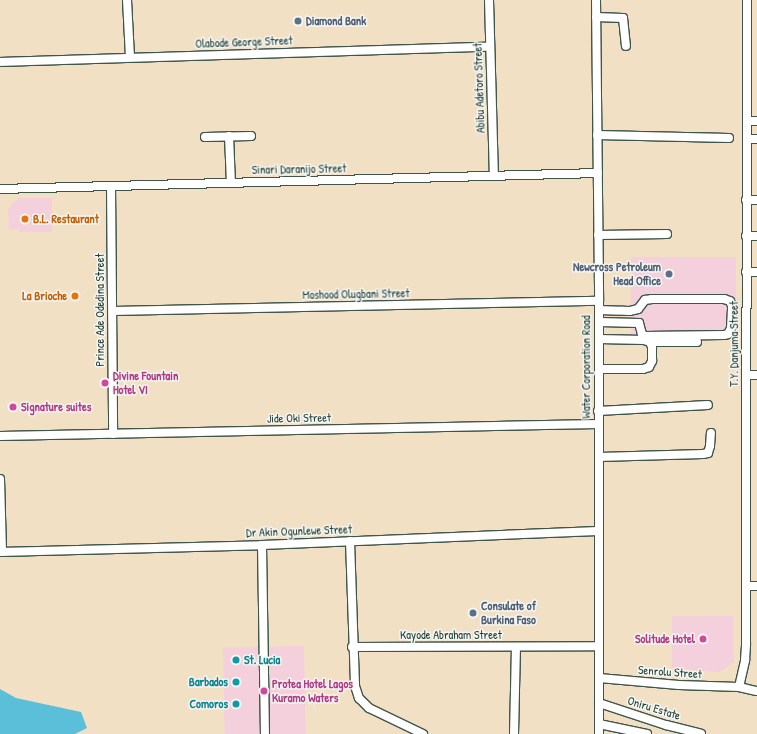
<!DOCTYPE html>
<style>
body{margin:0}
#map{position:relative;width:757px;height:734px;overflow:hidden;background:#f2e0c5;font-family:"Patrick Hand",sans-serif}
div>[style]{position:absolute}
.built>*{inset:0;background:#f4cfdc;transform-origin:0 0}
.water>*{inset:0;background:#5bbfd9}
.roads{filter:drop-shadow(1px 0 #3f554a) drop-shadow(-1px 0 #3f554a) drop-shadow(0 1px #3f554a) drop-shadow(0 -1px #3f554a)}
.minor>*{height:8px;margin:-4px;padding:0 4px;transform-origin:4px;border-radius:4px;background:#fff}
.dots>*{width:11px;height:11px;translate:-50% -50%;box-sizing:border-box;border:2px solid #f6f6f2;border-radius:50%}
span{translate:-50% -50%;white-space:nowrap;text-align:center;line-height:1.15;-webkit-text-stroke:3px #f6f6f2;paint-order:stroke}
.service-label{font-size:12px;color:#4e5e75;font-weight:700}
.left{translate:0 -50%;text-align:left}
.right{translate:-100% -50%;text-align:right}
.street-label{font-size:12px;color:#1f3d34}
.food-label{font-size:12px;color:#c56008;font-weight:700}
.hotel-label{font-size:12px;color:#b23c85;font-weight:700}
.culture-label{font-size:12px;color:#0d838f;font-weight:700}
</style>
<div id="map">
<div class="built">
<i style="clip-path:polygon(19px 198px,52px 198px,52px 232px,19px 232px,19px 229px,9px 229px,8px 209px)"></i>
<i style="left:631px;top:257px;width:105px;height:79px"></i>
<i style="clip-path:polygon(672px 616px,734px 616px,734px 662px,719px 672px,672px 668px)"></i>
<i style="left:304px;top:646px;width:88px;height:81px;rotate:89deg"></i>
</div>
<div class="water">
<i style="clip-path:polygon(0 689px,16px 698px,81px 712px,87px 728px,75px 734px,0 734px)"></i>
</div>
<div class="roads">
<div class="minor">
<i style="left:127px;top:0;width:57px;rotate:87deg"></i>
<i style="left:489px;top:0;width:176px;rotate:88.4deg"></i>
<i style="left:596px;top:0;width:301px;rotate:89.4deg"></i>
<i style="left:599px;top:301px;width:433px;rotate:90deg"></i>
<i style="left:596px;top:17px;width:27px;rotate:2deg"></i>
<i style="left:623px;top:18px;width:28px;rotate:84deg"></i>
<i style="left:0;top:62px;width:489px;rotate:-1.8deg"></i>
<i style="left:747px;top:121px;width:10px"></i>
<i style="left:597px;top:135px;width:132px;rotate:1.3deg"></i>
<i style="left:229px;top:136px;width:47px;rotate:87.6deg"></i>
<i style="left:205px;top:137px;width:46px;rotate:-1.2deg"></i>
<i style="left:747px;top:139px;width:10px"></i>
<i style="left:111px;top:186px;width:248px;rotate:89.5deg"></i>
<i style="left:0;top:189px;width:598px;rotate:-1.53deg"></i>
<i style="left:746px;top:200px;width:11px"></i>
<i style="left:598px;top:235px;width:69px;rotate:-0.8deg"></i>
<i style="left:746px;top:236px;width:11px"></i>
<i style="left:746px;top:272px;width:11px"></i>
<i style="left:113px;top:311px;width:486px;rotate:-1.2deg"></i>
<i style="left:599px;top:322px;width:40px;rotate:1.4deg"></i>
<i style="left:639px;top:323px;width:11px;rotate:75deg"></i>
<i style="left:642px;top:334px;width:4px;rotate:34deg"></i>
<i style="left:645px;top:336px;width:79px;rotate:-0.7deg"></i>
<i style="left:724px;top:335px;width:4px;rotate:-14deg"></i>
<i style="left:728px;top:334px;width:7px;rotate:-63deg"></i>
<i style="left:731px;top:328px;width:22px;rotate:-87deg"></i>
<i style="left:732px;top:306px;width:5px;rotate:-112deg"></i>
<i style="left:730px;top:301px;width:6px;rotate:-162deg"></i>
<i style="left:724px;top:299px;width:72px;rotate:180deg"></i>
<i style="left:652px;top:299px;width:7px;rotate:172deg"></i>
<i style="left:645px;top:300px;width:11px;rotate:128deg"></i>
<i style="left:638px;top:309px;width:9px;rotate:167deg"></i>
<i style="left:629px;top:311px;width:30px;rotate:-178deg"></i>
<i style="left:650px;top:342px;width:47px"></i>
<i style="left:599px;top:369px;width:44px"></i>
<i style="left:643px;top:369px;width:6px;rotate:-18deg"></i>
<i style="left:649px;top:367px;width:7px;rotate:-63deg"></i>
<i style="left:652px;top:361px;width:14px;rotate:-90deg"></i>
<i style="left:652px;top:347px;width:5px;rotate:-112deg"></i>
<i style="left:650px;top:342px;width:6px;rotate:-162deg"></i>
<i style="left:644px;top:340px;width:45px;rotate:-178.7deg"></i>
<i style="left:746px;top:375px;width:11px"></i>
<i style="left:598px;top:411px;width:110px;rotate:-3.1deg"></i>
<i style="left:0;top:436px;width:598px;rotate:-1.15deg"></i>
<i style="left:599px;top:457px;width:104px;rotate:-1.7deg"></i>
<i style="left:703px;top:454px;width:5px;rotate:-11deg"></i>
<i style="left:708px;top:453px;width:7px;rotate:-74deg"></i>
<i style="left:710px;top:446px;width:13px;rotate:-86deg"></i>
<i style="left:0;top:479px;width:73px;rotate:88.4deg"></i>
<i style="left:350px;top:541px;width:145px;rotate:88deg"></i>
<i style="left:355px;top:686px;width:13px;rotate:72deg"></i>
<i style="left:359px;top:698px;width:14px;rotate:45deg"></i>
<i style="left:369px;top:708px;width:60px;rotate:25.7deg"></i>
<i style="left:262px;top:545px;width:189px;rotate:89.1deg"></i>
<i style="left:0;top:552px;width:262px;rotate:-1.5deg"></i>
<i style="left:262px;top:545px;width:336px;rotate:-2.4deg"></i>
<i style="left:746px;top:586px;width:11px"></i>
<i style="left:352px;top:647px;width:246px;rotate:-0.2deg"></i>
<i style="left:599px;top:678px;width:80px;rotate:5deg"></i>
<i style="left:679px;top:685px;width:60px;rotate:1.9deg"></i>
<i style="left:739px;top:687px;width:18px;rotate:13deg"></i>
<i style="left:739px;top:687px;width:28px;rotate:-77deg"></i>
<i style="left:745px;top:660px;width:16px;rotate:-86deg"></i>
<i style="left:746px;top:644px;width:644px;rotate:-89.91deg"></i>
<i style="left:599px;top:703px;width:71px;rotate:18.2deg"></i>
<i style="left:666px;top:725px;width:36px;rotate:14deg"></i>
<i style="left:599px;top:724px;width:49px;rotate:11.8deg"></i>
<i style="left:514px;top:734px;width:87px;rotate:-88.7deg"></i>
</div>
</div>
<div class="dots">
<i style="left:298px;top:21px;background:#5c6f8a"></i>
<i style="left:25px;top:219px;background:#e8710a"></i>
<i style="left:669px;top:274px;background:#5c6f8a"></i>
<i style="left:75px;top:296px;background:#e8710a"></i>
<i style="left:105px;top:383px;background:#d1479c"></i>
<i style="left:13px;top:407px;background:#d1479c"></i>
<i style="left:473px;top:613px;background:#5c6f8a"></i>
<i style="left:703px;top:639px;background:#d1479c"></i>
<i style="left:236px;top:660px;background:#0f9aa8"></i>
<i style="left:236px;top:682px;background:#0f9aa8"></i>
<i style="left:264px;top:691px;background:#d1479c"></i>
<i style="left:236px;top:704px;background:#0f9aa8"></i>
</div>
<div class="service-label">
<span class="left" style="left:306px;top:21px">Diamond Bank</span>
<span class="right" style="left:661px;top:274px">Newcross Petroleum<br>Head Office</span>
<span class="left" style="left:481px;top:613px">Consulate of<br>Burkina Faso</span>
</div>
<div class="street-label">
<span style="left:244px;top:42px;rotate:-2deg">Olabode George Street</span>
<span style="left:479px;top:88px;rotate:-92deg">Abibu Adetoro Street</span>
<span style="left:299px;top:169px;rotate:-1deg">Sinari Daranijo Street</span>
<span style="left:356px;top:294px;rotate:-1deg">Moshood Olugbani Street</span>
<span style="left:100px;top:310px;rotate:-90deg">Prince Ade Odedina Street</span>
<span style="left:734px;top:344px;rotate:-90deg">T.Y. Danjuma Street</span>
<span style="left:586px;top:367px;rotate:-90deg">Water Corporation Road</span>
<span style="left:299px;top:418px;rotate:-1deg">Jide Oki Street</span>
<span style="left:299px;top:531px;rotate:-2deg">Dr Akin Ogunlewe Street</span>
<span style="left:451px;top:635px">Kayode Abraham Street</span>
<span style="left:670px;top:672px;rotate:4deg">Senrolu Street</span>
<span style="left:654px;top:708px;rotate:17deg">Oniru Estate</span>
</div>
<div class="food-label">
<span class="left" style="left:33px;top:219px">B.L. Restaurant</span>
<span class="right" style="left:67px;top:296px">La Brioche</span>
</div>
<div class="hotel-label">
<span class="left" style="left:113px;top:383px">Divine Fountain<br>Hotel VI</span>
<span class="left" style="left:21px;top:407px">Signature suites</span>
<span class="right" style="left:695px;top:639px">Solitude Hotel</span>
<span class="left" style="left:272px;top:691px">Protea Hotel Lagos<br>Kuramo Waters</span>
</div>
<div class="culture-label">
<span class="left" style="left:244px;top:660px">St. Lucia</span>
<span class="right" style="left:228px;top:682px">Barbados</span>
<span class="right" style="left:228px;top:704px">Comoros</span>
</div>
</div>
